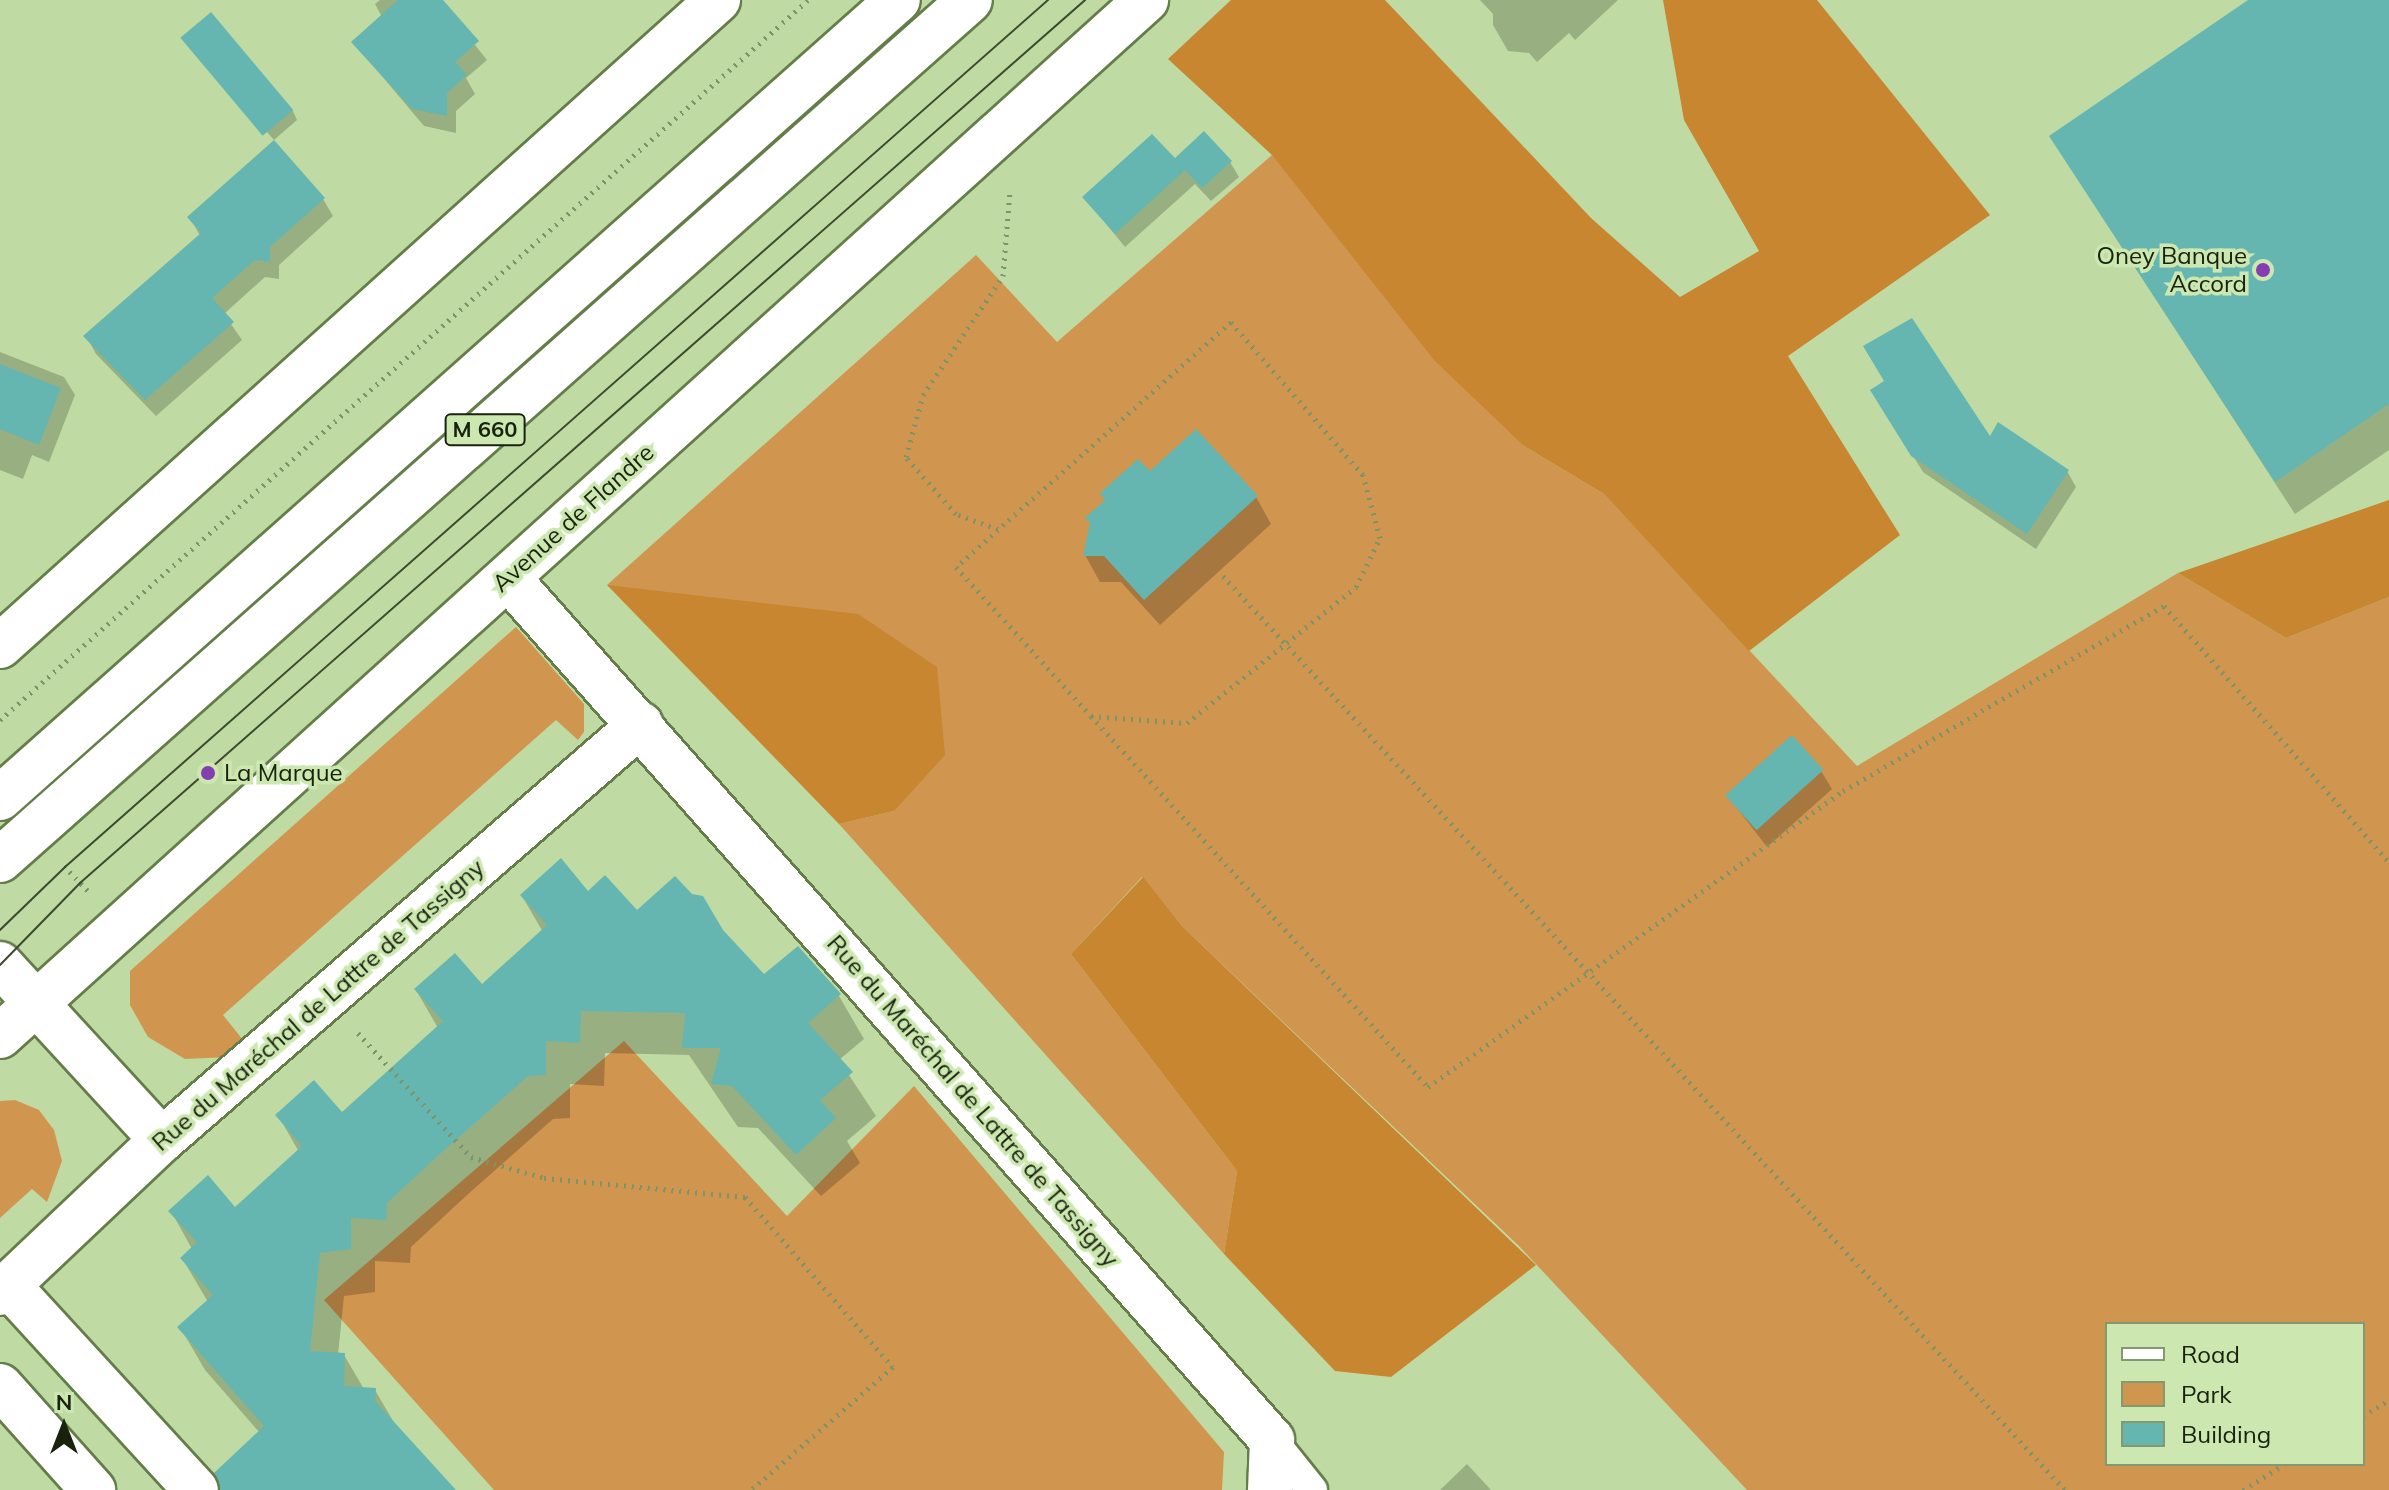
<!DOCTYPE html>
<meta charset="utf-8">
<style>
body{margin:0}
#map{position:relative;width:2389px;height:1490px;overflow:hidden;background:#bfdba3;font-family:Mulish,sans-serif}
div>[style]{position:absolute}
.green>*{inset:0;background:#d0954f}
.forest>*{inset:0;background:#c7862f}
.shadow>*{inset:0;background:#0003}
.building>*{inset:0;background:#65b6b0;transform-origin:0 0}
.path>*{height:5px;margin-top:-2.5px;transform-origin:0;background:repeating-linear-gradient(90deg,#7e9368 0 2px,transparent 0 8px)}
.roads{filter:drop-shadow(2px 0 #647d49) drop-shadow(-2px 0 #647d49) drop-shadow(0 2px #647d49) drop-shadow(0 -2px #647d49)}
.lane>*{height:30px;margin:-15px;padding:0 15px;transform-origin:15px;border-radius:15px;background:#fff}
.street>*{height:44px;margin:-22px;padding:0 22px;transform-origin:22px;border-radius:22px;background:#fff}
.secondary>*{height:44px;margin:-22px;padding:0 22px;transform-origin:22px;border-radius:22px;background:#fff}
.primary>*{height:44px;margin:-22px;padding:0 22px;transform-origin:22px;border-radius:22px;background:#fff}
.tram>*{height:2px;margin:-1px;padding:0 1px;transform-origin:1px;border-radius:1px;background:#3c4a2e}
.dots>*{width:22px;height:22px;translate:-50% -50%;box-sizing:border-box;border:4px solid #cce8b0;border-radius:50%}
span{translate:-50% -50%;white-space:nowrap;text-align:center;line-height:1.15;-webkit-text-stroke:7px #cce8b0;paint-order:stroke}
.shield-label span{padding:2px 6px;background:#cce8b0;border:2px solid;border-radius:6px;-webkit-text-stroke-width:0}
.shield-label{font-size:22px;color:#18220d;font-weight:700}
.poi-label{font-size:24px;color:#18220d}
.right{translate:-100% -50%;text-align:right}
.left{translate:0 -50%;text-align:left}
.street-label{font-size:24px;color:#18220d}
.legend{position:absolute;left:2105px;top:1322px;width:260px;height:144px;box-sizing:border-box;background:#cce8b0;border:2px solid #84996f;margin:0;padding:10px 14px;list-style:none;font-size:24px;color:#18220d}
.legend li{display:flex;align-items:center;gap:16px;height:40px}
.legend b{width:40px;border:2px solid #84996f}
.north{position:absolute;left:24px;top:1386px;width:80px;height:80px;-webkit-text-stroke:6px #cce8b0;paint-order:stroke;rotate:0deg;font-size:22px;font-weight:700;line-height:32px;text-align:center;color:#18220d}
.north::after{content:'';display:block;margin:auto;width:28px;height:36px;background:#18220d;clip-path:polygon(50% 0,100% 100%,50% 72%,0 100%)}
</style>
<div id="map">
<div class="green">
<i style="clip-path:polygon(evenodd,1272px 155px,1524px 446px,1604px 494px,1857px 766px,2178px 573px,2286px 638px,2389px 597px,2389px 1490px,1747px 1490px,1520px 1247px,1182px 926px,1142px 877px,1071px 954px,1237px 1171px,1224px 1254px,839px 824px,894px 811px,607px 585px,976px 255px,1057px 342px,1272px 155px,2107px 1324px,2363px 1324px,2363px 1464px,2107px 1464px,2107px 1324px)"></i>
<i style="clip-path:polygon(516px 627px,584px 704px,584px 732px,578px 740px,556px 720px,223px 1015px,247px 1045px,229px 1057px,185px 1059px,148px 1037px,130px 1005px,130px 971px)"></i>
<i style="clip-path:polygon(624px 1041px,787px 1216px,914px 1086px,1224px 1452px,1222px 1490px,494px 1490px,324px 1300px)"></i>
<i style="clip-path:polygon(15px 1100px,39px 1110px,54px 1130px,62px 1161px,47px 1202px,32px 1189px,0 1218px,0 1101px)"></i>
</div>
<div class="forest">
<i style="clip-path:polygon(1231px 0,1385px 0,1591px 218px,1680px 297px,1759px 251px,1684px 120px,1663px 0,1817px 0,1990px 215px,1788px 356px,1900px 535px,1749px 651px,1604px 494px,1524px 446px,1434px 360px,1272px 155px,1168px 59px)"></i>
<i style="clip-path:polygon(2389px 500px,2389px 597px,2286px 638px,2178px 573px)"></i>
<i style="clip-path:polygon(607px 585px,858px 614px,937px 667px,945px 755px,894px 811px,839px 824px)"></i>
<i style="clip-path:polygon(1143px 877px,1182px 926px,1536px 1265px,1391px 1377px,1335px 1371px,1224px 1254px,1237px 1171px,1071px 954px)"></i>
</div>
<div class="shadow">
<i style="clip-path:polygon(380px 0,439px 0,487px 60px,466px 78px,475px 94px,456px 111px,456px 133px,424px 126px,354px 43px,382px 17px,375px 4px)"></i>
<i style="clip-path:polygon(1480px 0,1618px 0,1575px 40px,1569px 33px,1537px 62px,1529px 53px,1508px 51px,1493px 25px,1493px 14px)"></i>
<i style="clip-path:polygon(2251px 0,2389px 0,2389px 450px,2295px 514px,2051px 136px)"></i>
<i style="clip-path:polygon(185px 39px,293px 111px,297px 120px,274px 140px)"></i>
<i style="clip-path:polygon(1174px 161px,1230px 162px,1239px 177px,1211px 201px,1195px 184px,1125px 247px,1085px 198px)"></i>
<i style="clip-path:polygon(323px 199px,333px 216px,279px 265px,279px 279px,265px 277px,224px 314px,242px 340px,156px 416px,96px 354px,86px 336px,200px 236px,190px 217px)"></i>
<i style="clip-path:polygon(0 352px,64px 377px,75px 395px,49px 462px,32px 455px,23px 479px,0 470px)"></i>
<i style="clip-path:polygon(1887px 382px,1990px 440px,2067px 471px,2076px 487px,2036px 549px,1923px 472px,1882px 406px)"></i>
<i style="clip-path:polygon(1149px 474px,1256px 497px,1271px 524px,1160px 625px,1121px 582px,1100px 582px,1085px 555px)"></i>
<i style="clip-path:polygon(1821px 771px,1832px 789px,1767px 847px,1727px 795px)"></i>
<i style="clip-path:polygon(588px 894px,637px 912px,722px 931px,764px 977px,798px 949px,839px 996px,864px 1039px,839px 1060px,876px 1116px,847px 1141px,860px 1163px,821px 1196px,758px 1128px,738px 1127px,689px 1055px,605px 1053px,604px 1086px,570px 1084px,570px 1118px,553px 1119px,467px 1195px,411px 1247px,410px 1263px,375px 1261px,375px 1292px,344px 1296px,338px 1355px,344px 1355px,364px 1389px,375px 1390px,396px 1426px,454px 1490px,229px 1490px,260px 1433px,205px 1370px,180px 1327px,208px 1302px,182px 1258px,192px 1249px,171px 1211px,235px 1210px,299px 1152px,278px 1115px,342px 1115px,438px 1028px,416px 990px,481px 987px,543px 932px,522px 896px)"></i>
<i style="clip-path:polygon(1467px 1464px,1491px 1490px,1440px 1490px)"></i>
</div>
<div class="building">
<i style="clip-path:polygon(398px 0,443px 0,479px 41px,455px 62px,467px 75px,447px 93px,447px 116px,412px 109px,351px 42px)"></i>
<i style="clip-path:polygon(2248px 0,2389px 0,2389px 404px,2275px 482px,2049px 136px)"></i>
<i style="left:211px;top:12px;width:128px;height:40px;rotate:50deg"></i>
<i style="clip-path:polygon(1204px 131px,1232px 161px,1202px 188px,1185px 170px,1115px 234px,1082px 197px,1152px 134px,1175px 158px)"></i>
<i style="clip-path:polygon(274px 140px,325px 198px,270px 247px,270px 262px,255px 260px,212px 298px,234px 322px,145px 400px,83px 336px,201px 233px,187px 217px)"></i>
<i style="clip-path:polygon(1912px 318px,1990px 436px,1998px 422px,2069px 470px,2027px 534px,1911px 456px,1870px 390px,1884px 381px,1863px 346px)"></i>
<i style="clip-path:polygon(0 364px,61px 388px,39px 445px,0 429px)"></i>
<i style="clip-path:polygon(1196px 429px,1258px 496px,1144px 600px,1104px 556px,1083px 556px,1090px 523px,1085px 518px,1105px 500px,1100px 493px,1138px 459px,1150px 471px)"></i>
<i style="left:1792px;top:735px;width:47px;height:90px;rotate:48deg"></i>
<i style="clip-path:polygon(561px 858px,588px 891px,605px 875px,637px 910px,675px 876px,692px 894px,703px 896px,723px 930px,764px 974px,798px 946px,841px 994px,808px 1023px,853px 1072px,820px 1100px,836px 1118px,796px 1155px,732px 1086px,711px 1084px,721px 1048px,682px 1048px,685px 1013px,581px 1011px,580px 1043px,546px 1041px,546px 1075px,528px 1076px,442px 1152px,387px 1203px,386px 1220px,351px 1218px,351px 1249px,320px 1253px,310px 1351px,345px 1353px,344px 1386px,376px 1388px,375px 1401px,456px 1490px,220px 1490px,214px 1473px,264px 1426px,177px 1327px,213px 1295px,180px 1258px,197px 1242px,168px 1211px,208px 1175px,235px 1207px,302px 1146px,275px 1115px,314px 1080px,342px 1112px,443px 1021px,414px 989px,455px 953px,482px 984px,547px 925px,520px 895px)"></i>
</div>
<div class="path">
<i style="left:998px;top:529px;width:45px;rotate:-160.3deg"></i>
<i style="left:956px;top:514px;width:76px;rotate:-131.3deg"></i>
<i style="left:906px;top:457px;width:64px;rotate:-74.7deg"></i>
<i style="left:923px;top:395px;width:143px;rotate:-56.1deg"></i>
<i style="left:1003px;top:276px;width:86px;rotate:-85.3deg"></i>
<i style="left:1223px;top:576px;width:1243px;rotate:47.35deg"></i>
<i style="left:1091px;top:716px;width:96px;rotate:4.2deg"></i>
<i style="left:1187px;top:723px;width:217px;rotate:-38.8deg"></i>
<i style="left:1356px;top:587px;width:55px;rotate:-63.9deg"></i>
<i style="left:1380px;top:538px;width:65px;rotate:-105.1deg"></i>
<i style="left:1363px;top:475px;width:202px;rotate:-130.8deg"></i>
<i style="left:1231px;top:322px;width:368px;rotate:138.3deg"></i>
<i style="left:956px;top:567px;width:201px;rotate:47.8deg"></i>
<i style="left:1091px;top:716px;width:501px;rotate:47.75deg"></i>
<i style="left:1428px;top:1087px;width:510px;rotate:-35.5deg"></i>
<i style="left:1843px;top:791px;width:370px;rotate:-30deg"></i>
<i style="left:2164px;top:606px;width:341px;rotate:48.7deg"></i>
<i style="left:0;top:720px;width:1082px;rotate:-41.7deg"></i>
<i style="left:64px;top:866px;width:35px;rotate:46deg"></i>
<i style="left:358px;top:1033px;width:168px;rotate:47.7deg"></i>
<i style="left:471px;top:1157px;width:76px;rotate:16deg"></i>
<i style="left:544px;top:1178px;width:202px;rotate:5.4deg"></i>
<i style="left:745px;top:1197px;width:225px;rotate:49deg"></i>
<i style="left:893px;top:1367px;width:188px;rotate:139.1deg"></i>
<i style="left:2363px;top:1416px;width:31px;rotate:-32deg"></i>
<i style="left:2243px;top:1490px;width:49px;rotate:-31.8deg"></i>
</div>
<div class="roads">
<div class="lane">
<i style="left:1272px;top:1440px;width:64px;rotate:51.3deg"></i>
</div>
<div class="street">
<i style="left:508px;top:578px;width:1152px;rotate:48.45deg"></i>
<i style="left:1272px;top:1440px;width:50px;rotate:92.3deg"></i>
<i style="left:0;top:964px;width:239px;rotate:47.4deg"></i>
<i style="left:8px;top:1285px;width:278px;rotate:47.5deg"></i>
<i style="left:0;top:1293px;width:223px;rotate:-43.4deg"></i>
<i style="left:162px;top:1140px;width:634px;rotate:-40.97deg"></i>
<i style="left:0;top:1386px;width:140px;rotate:48.2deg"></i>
</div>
<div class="secondary">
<i style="left:0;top:646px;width:966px;rotate:-41.98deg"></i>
<i style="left:0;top:1036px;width:1545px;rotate:-42.11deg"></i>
</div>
<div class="primary">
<i style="left:0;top:798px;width:1201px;rotate:-41.63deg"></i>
<i style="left:0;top:860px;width:1296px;rotate:-41.56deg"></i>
</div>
</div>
<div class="tram">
<i style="left:0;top:930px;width:91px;rotate:-44.1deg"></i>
<i style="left:65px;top:867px;width:1311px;rotate:-41.41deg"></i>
<i style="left:0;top:965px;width:115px;rotate:-45.7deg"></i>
<i style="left:80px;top:883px;width:1338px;rotate:-41.3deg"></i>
</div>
<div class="dots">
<i style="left:2263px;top:270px;background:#843eb1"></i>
<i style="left:208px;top:773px;background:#843eb1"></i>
</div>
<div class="shield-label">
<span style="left:485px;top:430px">M 660</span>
</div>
<div class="poi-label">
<span class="right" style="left:2247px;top:270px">Oney Banque<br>Accord</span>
<span class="left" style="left:224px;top:773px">La Marque</span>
</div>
<div class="street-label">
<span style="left:573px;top:518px;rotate:-42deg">Avenue de Flandre</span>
<span style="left:318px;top:1005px;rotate:-41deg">Rue du Maréchal de Lattre de Tassigny</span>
<span style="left:973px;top:1101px;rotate:49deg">Rue du Maréchal de Lattre de Tassigny</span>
</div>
<ul class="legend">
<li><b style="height:10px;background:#fff"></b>Road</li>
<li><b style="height:22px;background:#d0954f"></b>Park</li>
<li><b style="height:22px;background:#65b6b0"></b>Building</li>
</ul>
<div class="north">N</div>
</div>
